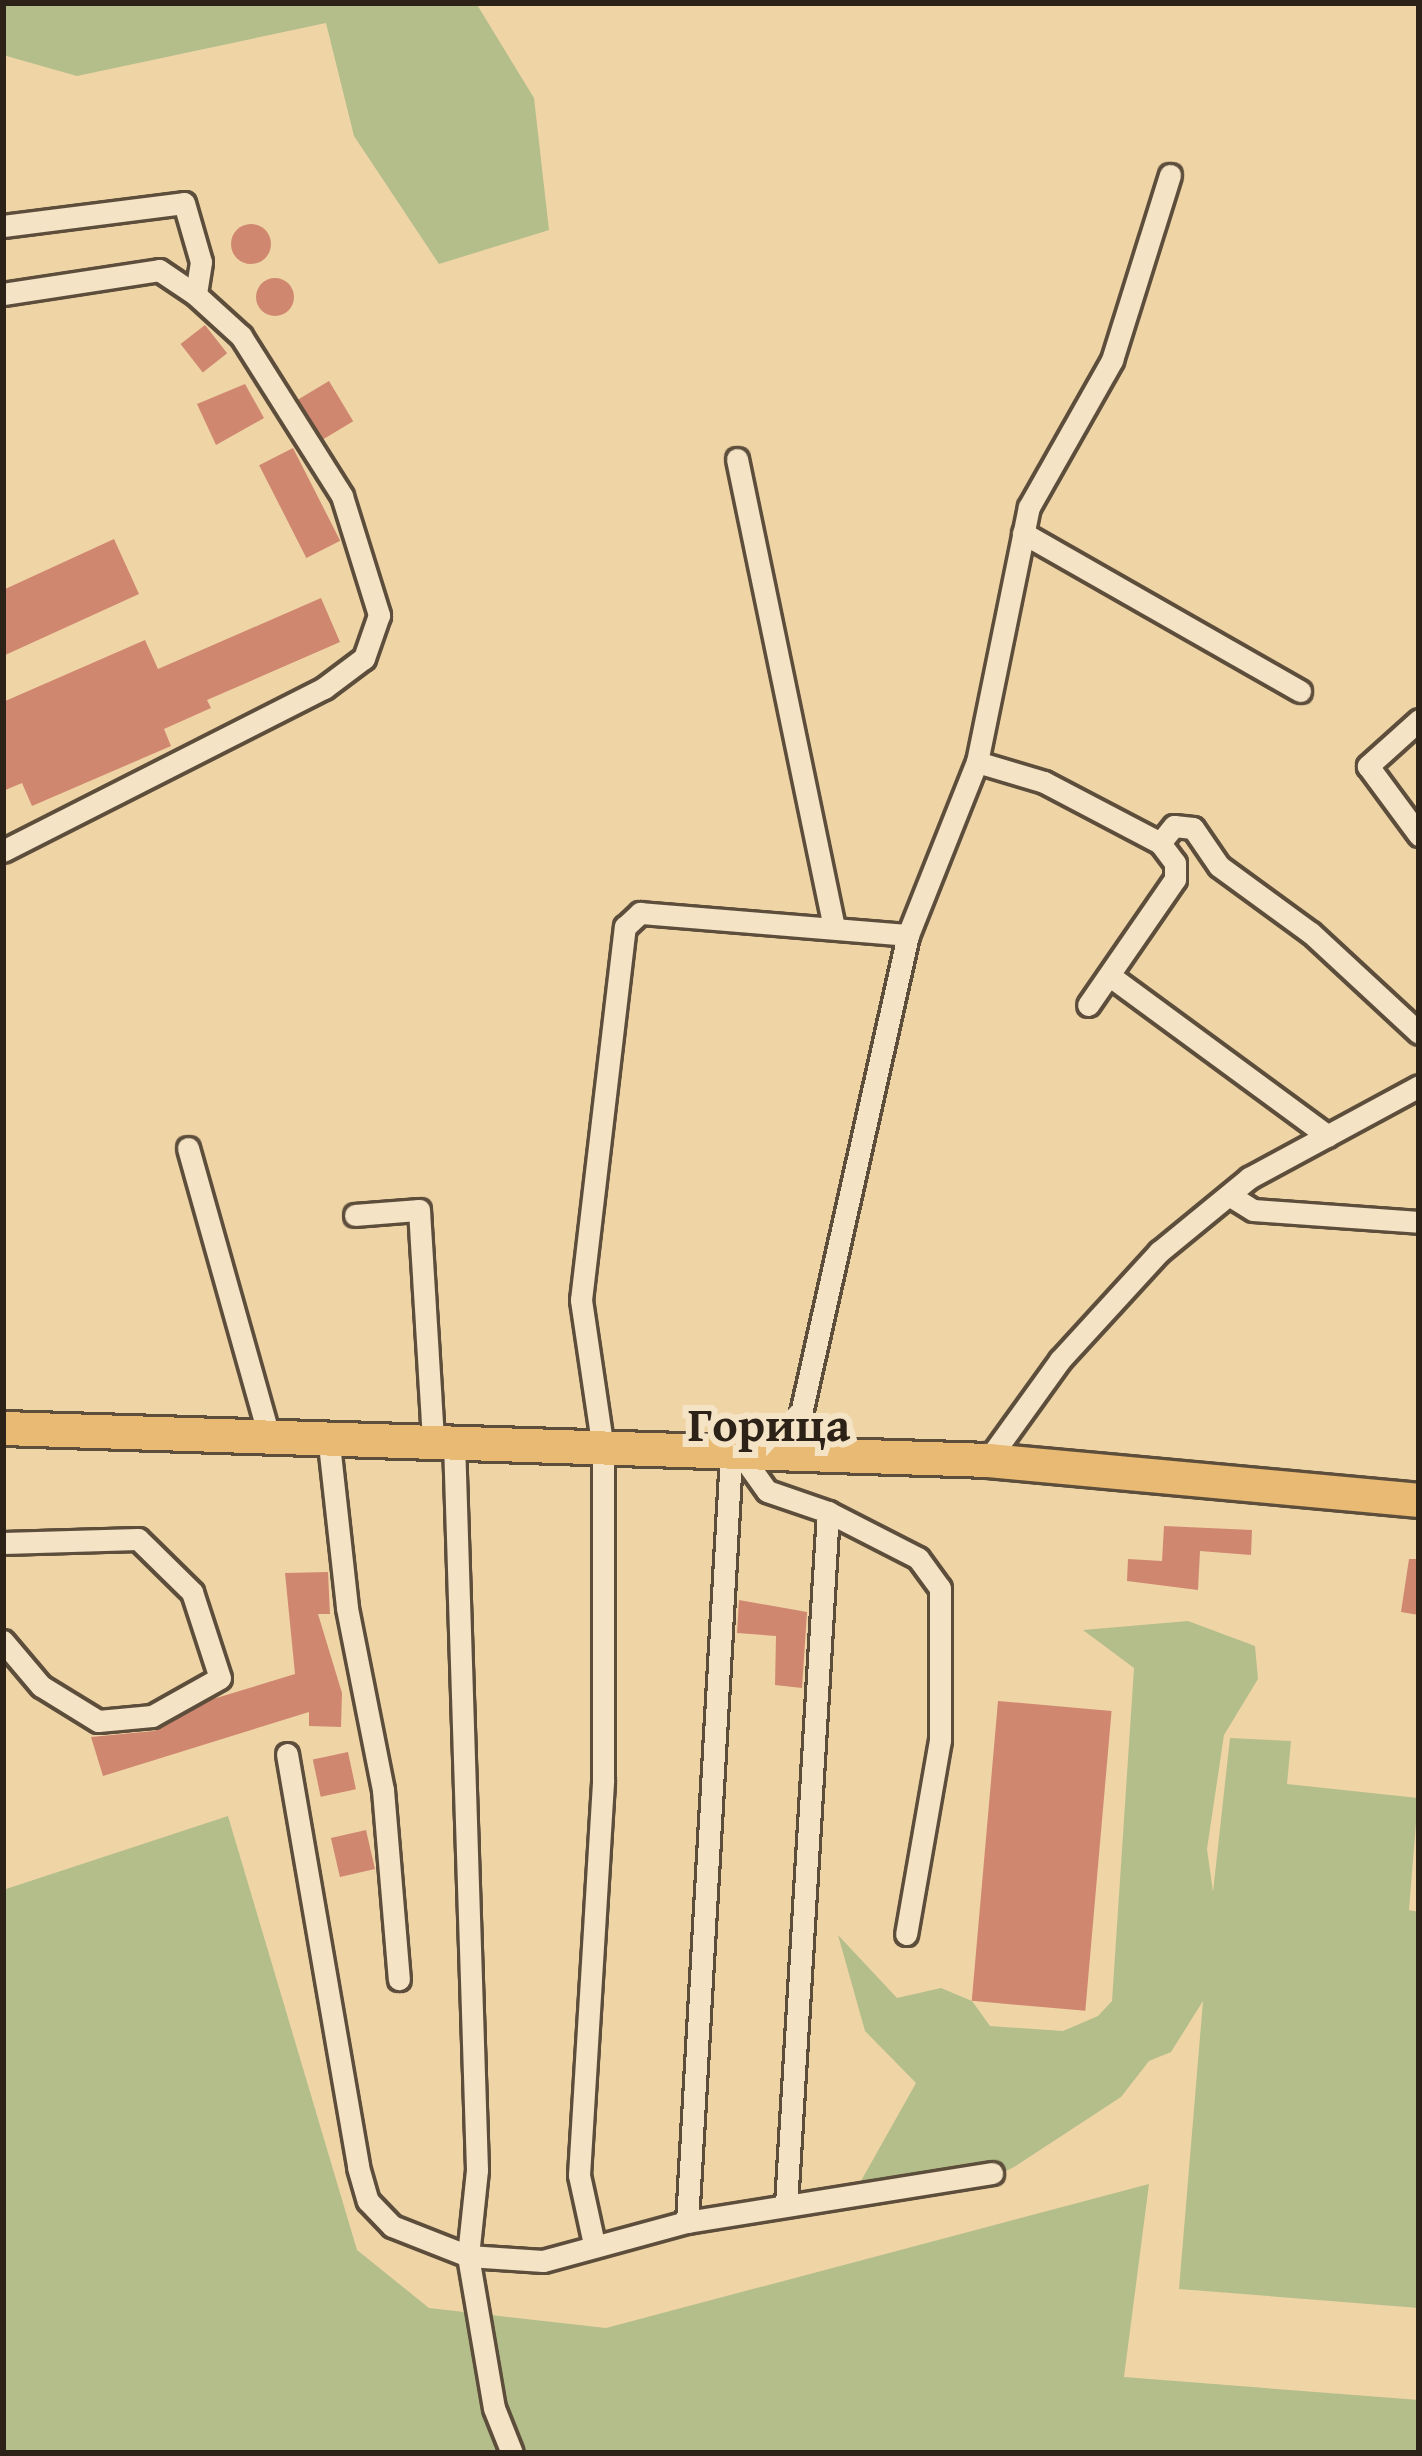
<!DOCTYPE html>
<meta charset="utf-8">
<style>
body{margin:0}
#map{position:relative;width:1422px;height:2456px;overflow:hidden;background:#efd4a6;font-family:"Gentium Book Plus",serif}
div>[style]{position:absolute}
.green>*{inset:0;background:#b4be8b}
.building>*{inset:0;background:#d08770;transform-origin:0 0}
.round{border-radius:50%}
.roads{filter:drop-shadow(3px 0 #5d4e3c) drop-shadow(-3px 0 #5d4e3c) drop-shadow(0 3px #5d4e3c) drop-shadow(0 -3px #5d4e3c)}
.minor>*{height:21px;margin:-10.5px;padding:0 10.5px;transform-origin:10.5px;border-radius:10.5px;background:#f5e3c5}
.primary>*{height:33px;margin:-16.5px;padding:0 16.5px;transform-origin:16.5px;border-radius:16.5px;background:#e8ba73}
span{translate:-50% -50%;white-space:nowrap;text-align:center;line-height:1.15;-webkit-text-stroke:12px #f5e3c5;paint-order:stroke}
.district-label{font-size:48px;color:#2c2218;font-weight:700}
.frame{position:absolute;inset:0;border:6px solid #2c2218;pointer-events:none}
</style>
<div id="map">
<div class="green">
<i style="clip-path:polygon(3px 3px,476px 3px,534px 98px,549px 230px,439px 264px,354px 136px,326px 23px,77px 76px,3px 55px)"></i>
<i style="clip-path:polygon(1188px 1621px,1255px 1646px,1258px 1679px,1224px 1735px,1207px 1849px,1213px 1892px,1230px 1738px,1291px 1741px,1287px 1784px,1418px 1798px,1409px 1910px,1419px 1912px,1419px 2308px,1179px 2289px,1203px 2001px,1171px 2052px,1149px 2061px,1121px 2097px,1014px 2167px,969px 2190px,861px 2181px,916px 2083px,865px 2031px,838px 1935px,897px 1998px,941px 1988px,972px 2001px,990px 2026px,1063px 2031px,1098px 2016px,1112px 2001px,1134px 1668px,1083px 1630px)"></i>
<i style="clip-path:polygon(228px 1816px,357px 2250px,429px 2308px,606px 2328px,1149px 2184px,1124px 2377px,1419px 2400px,1419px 2453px,3px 2453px,3px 1890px)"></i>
</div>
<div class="building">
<i class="round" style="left:231px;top:224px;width:40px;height:40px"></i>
<i class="round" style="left:256px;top:278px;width:38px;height:38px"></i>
<i style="left:205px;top:325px;width:36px;height:31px;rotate:52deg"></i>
<i style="left:329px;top:381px;width:47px;height:36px;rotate:59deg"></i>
<i style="clip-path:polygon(245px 384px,264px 418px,216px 445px,197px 404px)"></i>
<i style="left:293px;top:448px;width:104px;height:38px;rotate:63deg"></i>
<i style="clip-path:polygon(114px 539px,139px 594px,3px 656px,3px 590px)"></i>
<i style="clip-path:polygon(321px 598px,340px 642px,207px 700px,211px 708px,164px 729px,171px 746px,32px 806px,22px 783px,3px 791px,3px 702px,145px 640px,158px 669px)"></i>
<i style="clip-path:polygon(1164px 1526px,1252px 1530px,1251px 1555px,1200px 1551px,1198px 1590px,1127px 1581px,1128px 1559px,1162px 1561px)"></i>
<i style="clip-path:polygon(1409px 1559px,1419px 1559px,1419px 1615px,1401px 1612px)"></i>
<i style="clip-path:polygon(328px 1572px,330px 1614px,318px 1614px,342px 1693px,341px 1727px,309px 1726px,309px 1712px,103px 1776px,91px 1737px,154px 1731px,213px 1699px,295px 1674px,285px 1573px)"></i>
<i style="clip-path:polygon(739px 1600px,807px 1612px,802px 1688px,775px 1685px,776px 1636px,737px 1633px)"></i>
<i style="left:998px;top:1701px;width:114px;height:301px;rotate:5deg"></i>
<i style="left:348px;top:1752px;width:38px;height:36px;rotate:78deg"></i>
<i style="left:366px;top:1830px;width:40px;height:36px;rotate:77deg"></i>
</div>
<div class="roads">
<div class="minor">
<i style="left:3px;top:226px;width:182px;rotate:-7.2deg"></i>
<i style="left:184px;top:203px;width:61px;rotate:73.9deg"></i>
<i style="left:201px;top:262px;width:33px;rotate:99deg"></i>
<i style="left:3px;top:294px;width:158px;rotate:-8.7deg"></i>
<i style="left:159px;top:270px;width:45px;rotate:34deg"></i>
<i style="left:196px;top:295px;width:61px;rotate:42.3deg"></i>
<i style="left:241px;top:336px;width:189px;rotate:57.7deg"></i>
<i style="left:342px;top:496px;width:125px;rotate:72.7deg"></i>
<i style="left:379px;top:615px;width:46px;rotate:109.2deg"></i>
<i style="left:364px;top:658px;width:50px;rotate:143.1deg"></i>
<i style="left:324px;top:688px;width:360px;rotate:153.1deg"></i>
<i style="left:737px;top:459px;width:478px;rotate:78.3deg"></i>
<i style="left:1023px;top:533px;width:319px;rotate:29.7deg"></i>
<i style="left:1419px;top:720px;width:69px;rotate:138deg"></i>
<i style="left:1368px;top:766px;width:86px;rotate:53.5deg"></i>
<i style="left:977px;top:762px;width:70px;rotate:16.6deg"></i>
<i style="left:1044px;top:782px;width:131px;rotate:27.7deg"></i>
<i style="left:1160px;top:843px;width:25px;rotate:53deg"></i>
<i style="left:1175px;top:863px;width:16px;rotate:90deg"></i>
<i style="left:1175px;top:879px;width:153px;rotate:124.6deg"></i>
<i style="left:1160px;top:843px;width:22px;rotate:-51deg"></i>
<i style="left:1174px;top:826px;width:19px;rotate:6deg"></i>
<i style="left:1193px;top:828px;width:46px;rotate:55.6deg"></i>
<i style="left:1219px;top:866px;width:114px;rotate:36.1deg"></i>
<i style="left:1311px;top:933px;width:147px;rotate:42.8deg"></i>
<i style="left:1110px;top:976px;width:270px;rotate:36.3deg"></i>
<i style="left:188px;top:1148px;width:296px;rotate:74.3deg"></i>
<i style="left:1229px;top:1195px;width:28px;rotate:32deg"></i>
<i style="left:1253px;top:1210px;width:166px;rotate:4.1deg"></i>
<i style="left:355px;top:1215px;width:64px;rotate:-4.5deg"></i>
<i style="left:419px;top:1210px;width:230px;rotate:86.5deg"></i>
<i style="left:328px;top:1435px;width:174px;rotate:83.7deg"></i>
<i style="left:347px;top:1608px;width:186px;rotate:78.8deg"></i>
<i style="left:383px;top:1790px;width:190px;rotate:85.2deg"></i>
<i style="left:454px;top:1442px;width:728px;rotate:88.19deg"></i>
<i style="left:477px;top:2170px;width:86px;rotate:96deg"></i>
<i style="left:468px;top:2256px;width:154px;rotate:80.3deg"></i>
<i style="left:494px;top:2408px;width:48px;rotate:68.2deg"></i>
<i style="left:742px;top:1456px;width:43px;rotate:54.5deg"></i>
<i style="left:767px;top:1491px;width:65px;rotate:19deg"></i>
<i style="left:828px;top:1512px;width:693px;rotate:93.47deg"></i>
<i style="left:791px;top:1458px;width:536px;rotate:-77.39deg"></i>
<i style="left:908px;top:935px;width:186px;rotate:-68.3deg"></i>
<i style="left:977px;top:762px;width:260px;rotate:-78.5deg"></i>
<i style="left:1029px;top:507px;width:169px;rotate:-60.5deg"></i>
<i style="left:1112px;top:360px;width:194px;rotate:-72.6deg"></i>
<i style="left:988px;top:1460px;width:123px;rotate:-54.2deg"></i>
<i style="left:1060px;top:1360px;width:147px;rotate:-47.5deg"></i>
<i style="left:1159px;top:1252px;width:117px;rotate:-39.4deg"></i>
<i style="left:1249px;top:1178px;width:193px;rotate:-28.4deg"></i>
<i style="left:828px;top:1512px;width:101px;rotate:27.1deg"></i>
<i style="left:918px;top:1558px;width:37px;rotate:54deg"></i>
<i style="left:940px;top:1588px;width:152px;rotate:90deg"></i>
<i style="left:940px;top:1740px;width:197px;rotate:99.9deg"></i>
<i style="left:3px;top:1543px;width:135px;rotate:-1.7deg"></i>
<i style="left:138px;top:1539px;width:76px;rotate:44.5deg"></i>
<i style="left:192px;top:1592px;width:90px;rotate:72deg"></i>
<i style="left:220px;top:1678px;width:78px;rotate:150.8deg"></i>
<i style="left:152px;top:1716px;width:54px;rotate:174.7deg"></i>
<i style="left:98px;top:1721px;width:67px;rotate:-148.4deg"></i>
<i style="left:41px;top:1686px;width:59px;rotate:-130.2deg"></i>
<i style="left:287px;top:1754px;width:419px;rotate:80.2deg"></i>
<i style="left:358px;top:2167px;width:35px;rotate:74deg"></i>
<i style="left:368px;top:2201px;width:35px;rotate:46deg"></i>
<i style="left:392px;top:2226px;width:82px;rotate:21.5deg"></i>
<i style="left:468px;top:2256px;width:75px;rotate:3.8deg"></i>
<i style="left:543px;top:2261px;width:149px;rotate:-15.2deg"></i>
<i style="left:687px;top:2222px;width:309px;rotate:-9.1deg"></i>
<i style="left:687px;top:2222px;width:767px;rotate:-86.71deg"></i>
<i style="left:594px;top:2244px;width:71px;rotate:-102.3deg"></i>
<i style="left:579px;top:2175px;width:396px;rotate:-86.5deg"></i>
<i style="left:603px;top:1780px;width:331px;rotate:-90deg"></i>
<i style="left:603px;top:1449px;width:151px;rotate:-98.4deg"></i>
<i style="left:581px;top:1300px;width:376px;rotate:-83.3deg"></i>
<i style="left:625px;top:927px;width:21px;rotate:-43deg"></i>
<i style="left:640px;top:913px;width:269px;rotate:4.7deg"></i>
</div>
<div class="primary">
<i style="left:3px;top:1428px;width:986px;rotate:1.86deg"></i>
<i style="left:988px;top:1460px;width:433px;rotate:5.3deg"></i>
</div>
</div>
<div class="district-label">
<span style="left:769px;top:1424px">Горица</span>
</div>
<div class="frame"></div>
</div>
